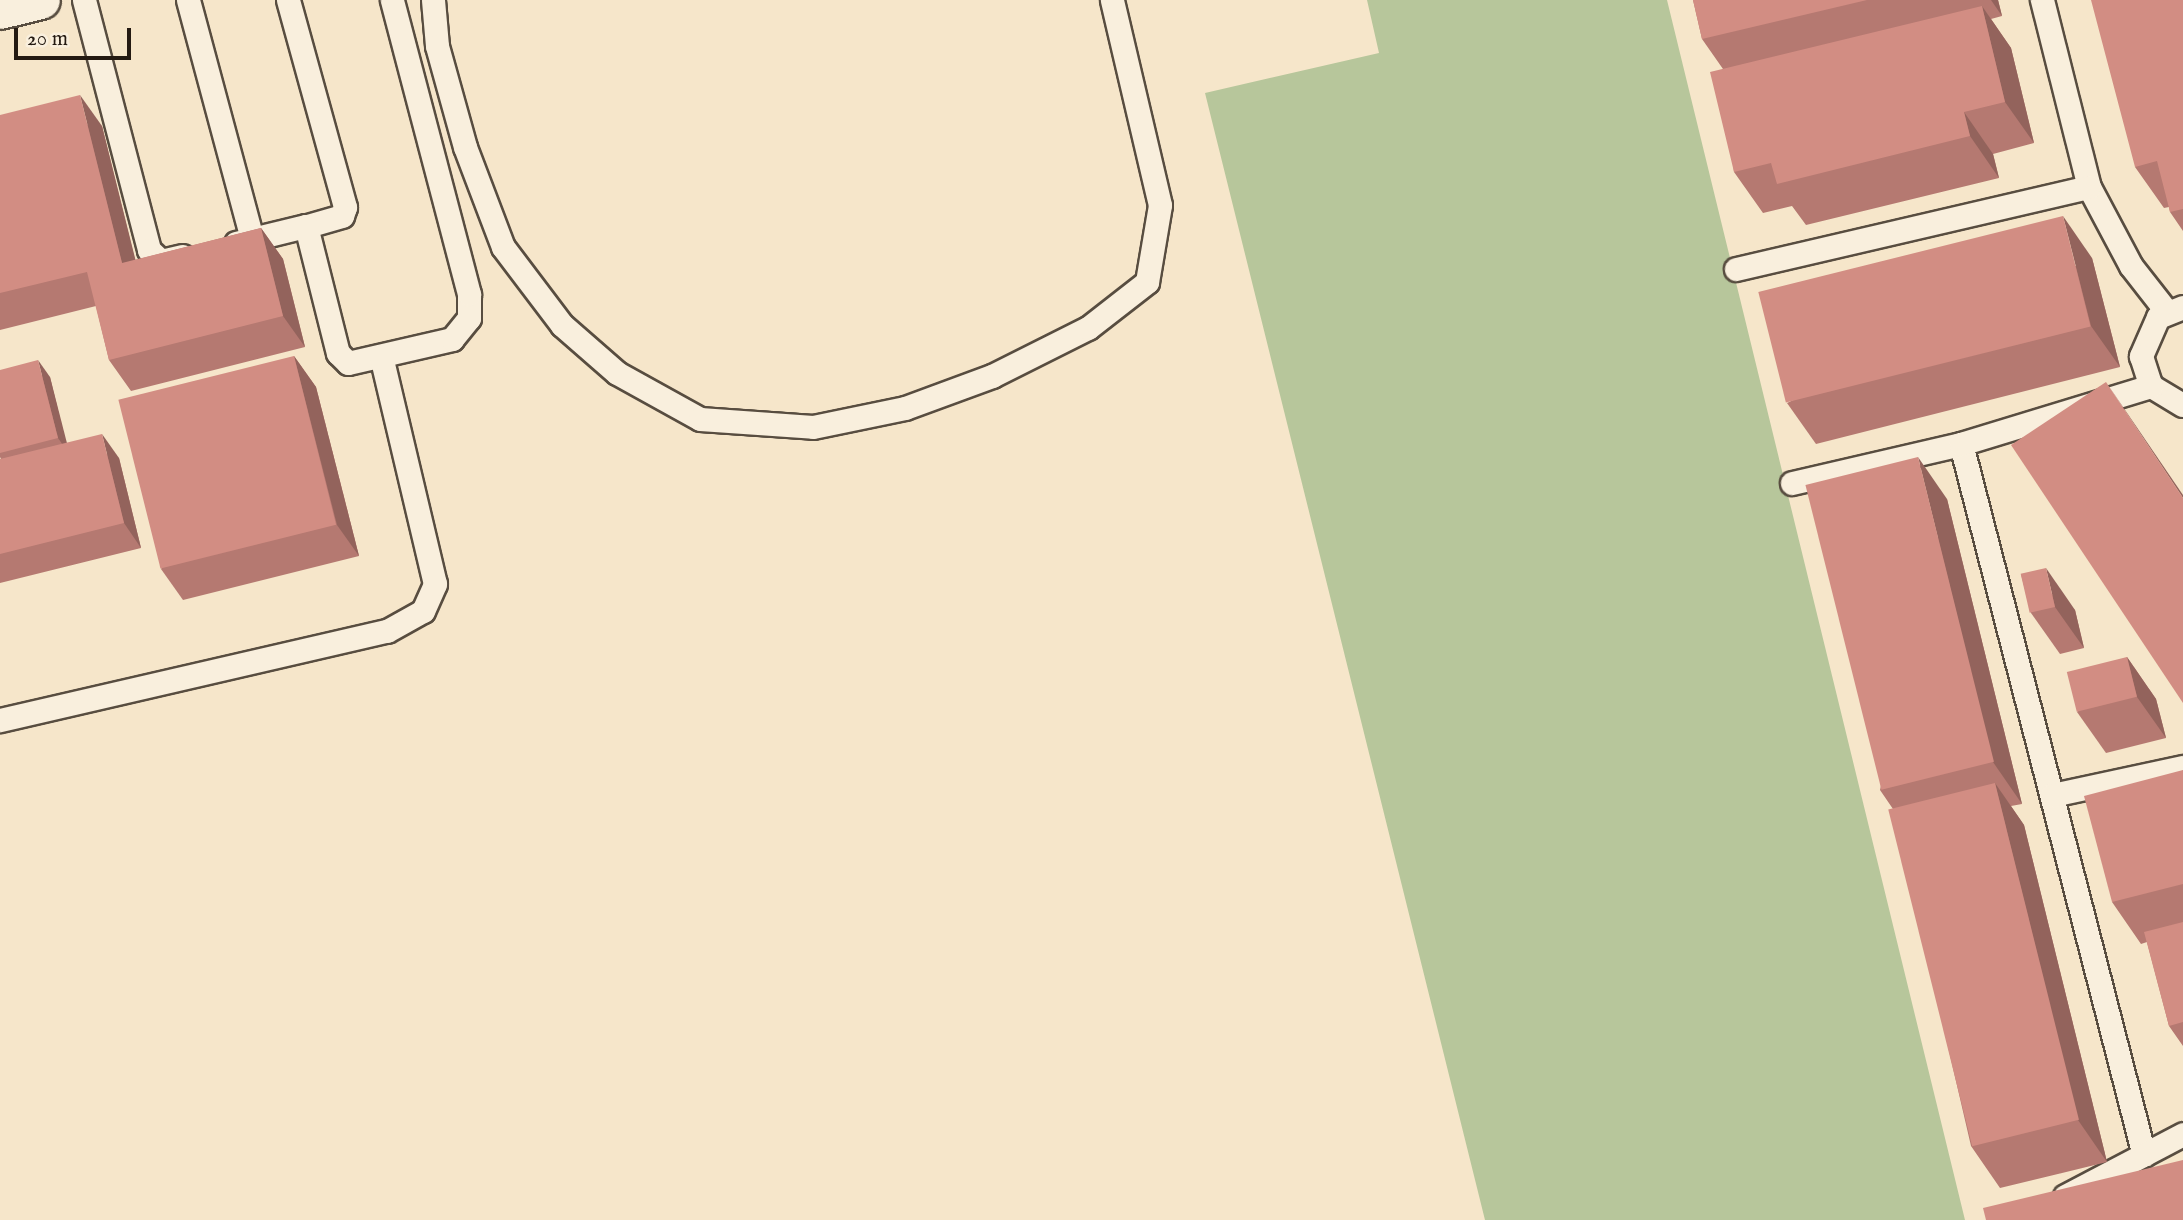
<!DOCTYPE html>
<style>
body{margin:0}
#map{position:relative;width:2183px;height:1220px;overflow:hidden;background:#f6e6ca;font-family:"IM FELL English",serif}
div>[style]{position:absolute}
.green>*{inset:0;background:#b7c69b}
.roads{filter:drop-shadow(2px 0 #584d40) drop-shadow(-2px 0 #584d40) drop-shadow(0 2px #584d40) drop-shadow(0 -2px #584d40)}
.service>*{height:23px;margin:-11.5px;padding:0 11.5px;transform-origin:11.5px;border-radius:11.5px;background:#f9efdd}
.secondary>*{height:38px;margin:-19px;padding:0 19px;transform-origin:19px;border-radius:19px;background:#f9efdd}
.wall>*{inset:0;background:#b57971}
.shaded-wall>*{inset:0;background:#93635c}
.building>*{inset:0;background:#d28d83;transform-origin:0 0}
span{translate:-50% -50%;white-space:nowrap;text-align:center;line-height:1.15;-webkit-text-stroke:6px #f9efdd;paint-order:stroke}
.scale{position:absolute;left:14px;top:28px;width:117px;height:32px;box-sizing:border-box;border:4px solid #241a12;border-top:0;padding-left:9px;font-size:21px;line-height:24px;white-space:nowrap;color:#241a12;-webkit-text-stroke:5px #f9efdd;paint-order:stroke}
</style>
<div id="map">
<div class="green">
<i style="clip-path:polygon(1367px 0,1667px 0,1965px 1220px,1485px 1220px,1205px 93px,1379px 53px)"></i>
</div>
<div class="roads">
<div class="service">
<i style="left:84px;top:0;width:258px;rotate:75.4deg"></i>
<i style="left:149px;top:250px;width:16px;rotate:43deg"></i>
<i style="left:161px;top:261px;width:22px;rotate:-13deg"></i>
<i style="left:188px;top:0;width:247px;rotate:75deg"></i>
<i style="left:288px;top:0;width:215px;rotate:74.6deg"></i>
<i style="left:345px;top:207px;width:9px;rotate:108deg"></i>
<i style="left:342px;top:216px;width:37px;rotate:164deg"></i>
<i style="left:433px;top:0;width:46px;rotate:85deg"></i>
<i style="left:437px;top:46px;width:105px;rotate:74.5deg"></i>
<i style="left:465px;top:147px;width:107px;rotate:69.2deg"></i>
<i style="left:503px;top:247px;width:98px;rotate:52.9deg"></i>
<i style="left:562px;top:325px;width:73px;rotate:41.1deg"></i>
<i style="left:617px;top:373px;width:95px;rotate:29deg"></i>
<i style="left:700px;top:419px;width:113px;rotate:4deg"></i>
<i style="left:813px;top:427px;width:94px;rotate:-11.7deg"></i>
<i style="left:905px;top:408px;width:93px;rotate:-20.2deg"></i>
<i style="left:992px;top:376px;width:107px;rotate:-26.6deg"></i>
<i style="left:1088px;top:328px;width:75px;rotate:-37.9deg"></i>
<i style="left:1147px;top:282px;width:78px;rotate:-80.4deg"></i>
<i style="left:1160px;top:205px;width:211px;rotate:-103.2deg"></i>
<i style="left:2042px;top:0;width:193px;rotate:75.9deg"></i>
<i style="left:2089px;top:187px;width:89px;rotate:62deg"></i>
<i style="left:2131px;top:266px;width:58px;rotate:52deg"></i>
<i style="left:236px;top:243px;width:72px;rotate:-13.7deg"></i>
<i style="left:306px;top:226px;width:131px;rotate:75.9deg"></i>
<i style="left:338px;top:353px;width:14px;rotate:45deg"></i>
<i style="left:348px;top:363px;width:107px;rotate:-13deg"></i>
<i style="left:452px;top:339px;width:27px;rotate:-51deg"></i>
<i style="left:469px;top:318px;width:24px;rotate:-90deg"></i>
<i style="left:469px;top:294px;width:304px;rotate:-104.7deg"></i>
<i style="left:1736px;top:269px;width:362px;rotate:-13.1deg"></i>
<i style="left:2183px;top:307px;width:27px;rotate:158deg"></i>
<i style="left:2158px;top:317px;width:43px;rotate:113.6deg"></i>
<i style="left:2141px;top:356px;width:32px;rotate:72deg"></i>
<i style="left:2151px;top:386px;width:37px;rotate:31deg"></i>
<i style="left:1961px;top:444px;width:734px;rotate:75.57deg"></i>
<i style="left:1792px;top:483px;width:173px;rotate:-13deg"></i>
<i style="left:1961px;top:444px;width:199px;rotate:-17deg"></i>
<i style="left:0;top:720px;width:397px;rotate:-13deg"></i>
<i style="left:387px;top:631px;width:41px;rotate:-29.1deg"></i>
<i style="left:423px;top:611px;width:30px;rotate:-66deg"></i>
<i style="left:435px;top:584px;width:234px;rotate:-103.3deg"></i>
<i style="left:2052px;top:795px;width:134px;rotate:-12.1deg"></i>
<i style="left:2065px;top:1196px;width:133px;rotate:-27.7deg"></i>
</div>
<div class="secondary">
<i style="left:0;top:10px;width:42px;rotate:-13.7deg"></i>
</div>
</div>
<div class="wall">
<i style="clip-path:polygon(1693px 0,1998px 0,2002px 16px,1991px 19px,2011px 48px,2034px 143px,1993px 154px,1999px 178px,1806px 225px,1792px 206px,1763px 213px,1734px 172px,1723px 69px,1702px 39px)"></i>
<i style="clip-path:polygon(2183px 0,2183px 231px,2170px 212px,2169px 207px,2164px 208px,2135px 167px)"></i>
<i style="clip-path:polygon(0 115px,102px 126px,135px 260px,261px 228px,283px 259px,305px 347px,131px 391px,109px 360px,96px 306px,0 330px)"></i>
<i style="clip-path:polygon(2092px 258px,2120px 367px,1816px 444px,1787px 403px)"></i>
<i style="clip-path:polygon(294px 356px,316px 387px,359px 556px,183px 600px,161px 569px)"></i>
<i style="clip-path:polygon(0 370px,50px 377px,66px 443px,119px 458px,141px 548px,0 583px,0 459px,1px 459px,0 457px)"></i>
<i style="clip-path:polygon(1947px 499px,2022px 804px,2011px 806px,2024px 825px,2107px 1162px,2000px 1188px,1971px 1146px,1893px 809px,1880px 790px)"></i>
<i style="clip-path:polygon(2021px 574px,2075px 610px,2084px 648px,2060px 654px,2031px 613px)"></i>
<i style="clip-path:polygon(2127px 657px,2156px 699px,2166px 738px,2106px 753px,2077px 712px)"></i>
<i style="clip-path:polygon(2183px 770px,2183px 1046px,2169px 1026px,2147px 942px,2141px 944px,2112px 902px)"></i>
</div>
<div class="shaded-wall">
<i style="clip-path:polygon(1991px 0,1998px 0,2002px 16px)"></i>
<i style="clip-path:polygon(1982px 6px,2011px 48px,2034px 143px,2005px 102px)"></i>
<i style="clip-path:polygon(80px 95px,102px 126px,144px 294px,122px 263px)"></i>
<i style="clip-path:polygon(1964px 112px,1993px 154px,1999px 178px,1970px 136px)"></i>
<i style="clip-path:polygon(2063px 216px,2092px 258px,2120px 367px,2091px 326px)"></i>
<i style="clip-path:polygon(261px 228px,283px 259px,305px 347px,283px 316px)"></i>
<i style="clip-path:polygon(294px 356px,316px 387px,359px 556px,337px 525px)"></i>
<i style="clip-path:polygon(38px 360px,50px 377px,70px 455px,58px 438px)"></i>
<i style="clip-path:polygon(2106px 382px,2183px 495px,2183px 498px)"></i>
<i style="clip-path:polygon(102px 434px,119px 458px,141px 548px,124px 523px)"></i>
<i style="clip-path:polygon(1918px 457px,1947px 499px,2022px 804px,1993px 762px)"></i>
<i style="clip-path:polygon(2046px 568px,2075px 610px,2084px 648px,2055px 607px)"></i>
<i style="clip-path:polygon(2127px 657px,2156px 699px,2166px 738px,2137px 697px)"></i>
<i style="clip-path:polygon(1995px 783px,2024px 825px,2107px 1162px,2078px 1120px)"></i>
</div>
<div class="building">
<i style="clip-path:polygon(1693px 0,1867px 0,1702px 39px)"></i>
<i style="clip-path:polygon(2091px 0,2183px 0,2183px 209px,2170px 212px,2157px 161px,2135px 167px)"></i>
<i style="clip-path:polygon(1982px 6px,2005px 102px,1964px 112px,1970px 136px,1777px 184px,1771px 163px,1734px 172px,1710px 72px)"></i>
<i style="clip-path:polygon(80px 95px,122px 263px,261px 228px,283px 316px,109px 360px,87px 272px,0 293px,0 115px)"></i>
<i style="left:2063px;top:216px;width:114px;height:314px;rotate:76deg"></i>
<i style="left:294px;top:356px;width:174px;height:181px;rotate:76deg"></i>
<i style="clip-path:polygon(38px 360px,58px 438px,0 453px,0 370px)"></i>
<i style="clip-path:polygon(2106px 382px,2183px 498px,2183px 703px,2011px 445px)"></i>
<i style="clip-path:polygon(102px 434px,124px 523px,0 554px,0 459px)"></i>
<i style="left:1918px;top:457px;width:314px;height:116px;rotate:76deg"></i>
<i style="left:2046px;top:568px;width:40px;height:26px;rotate:77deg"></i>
<i style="left:2127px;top:657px;width:41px;height:62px;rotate:76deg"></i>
<i style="clip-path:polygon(2183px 770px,2183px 884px,2112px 902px,2084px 796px)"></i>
<i style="left:1995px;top:783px;width:347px;height:110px;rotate:76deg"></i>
<i style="clip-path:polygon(2183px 922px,2183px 1022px,2169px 1026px,2144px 932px)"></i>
<i style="clip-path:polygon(2183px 1160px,2183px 1220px,1986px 1220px,1983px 1208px)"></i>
</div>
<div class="scale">20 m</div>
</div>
